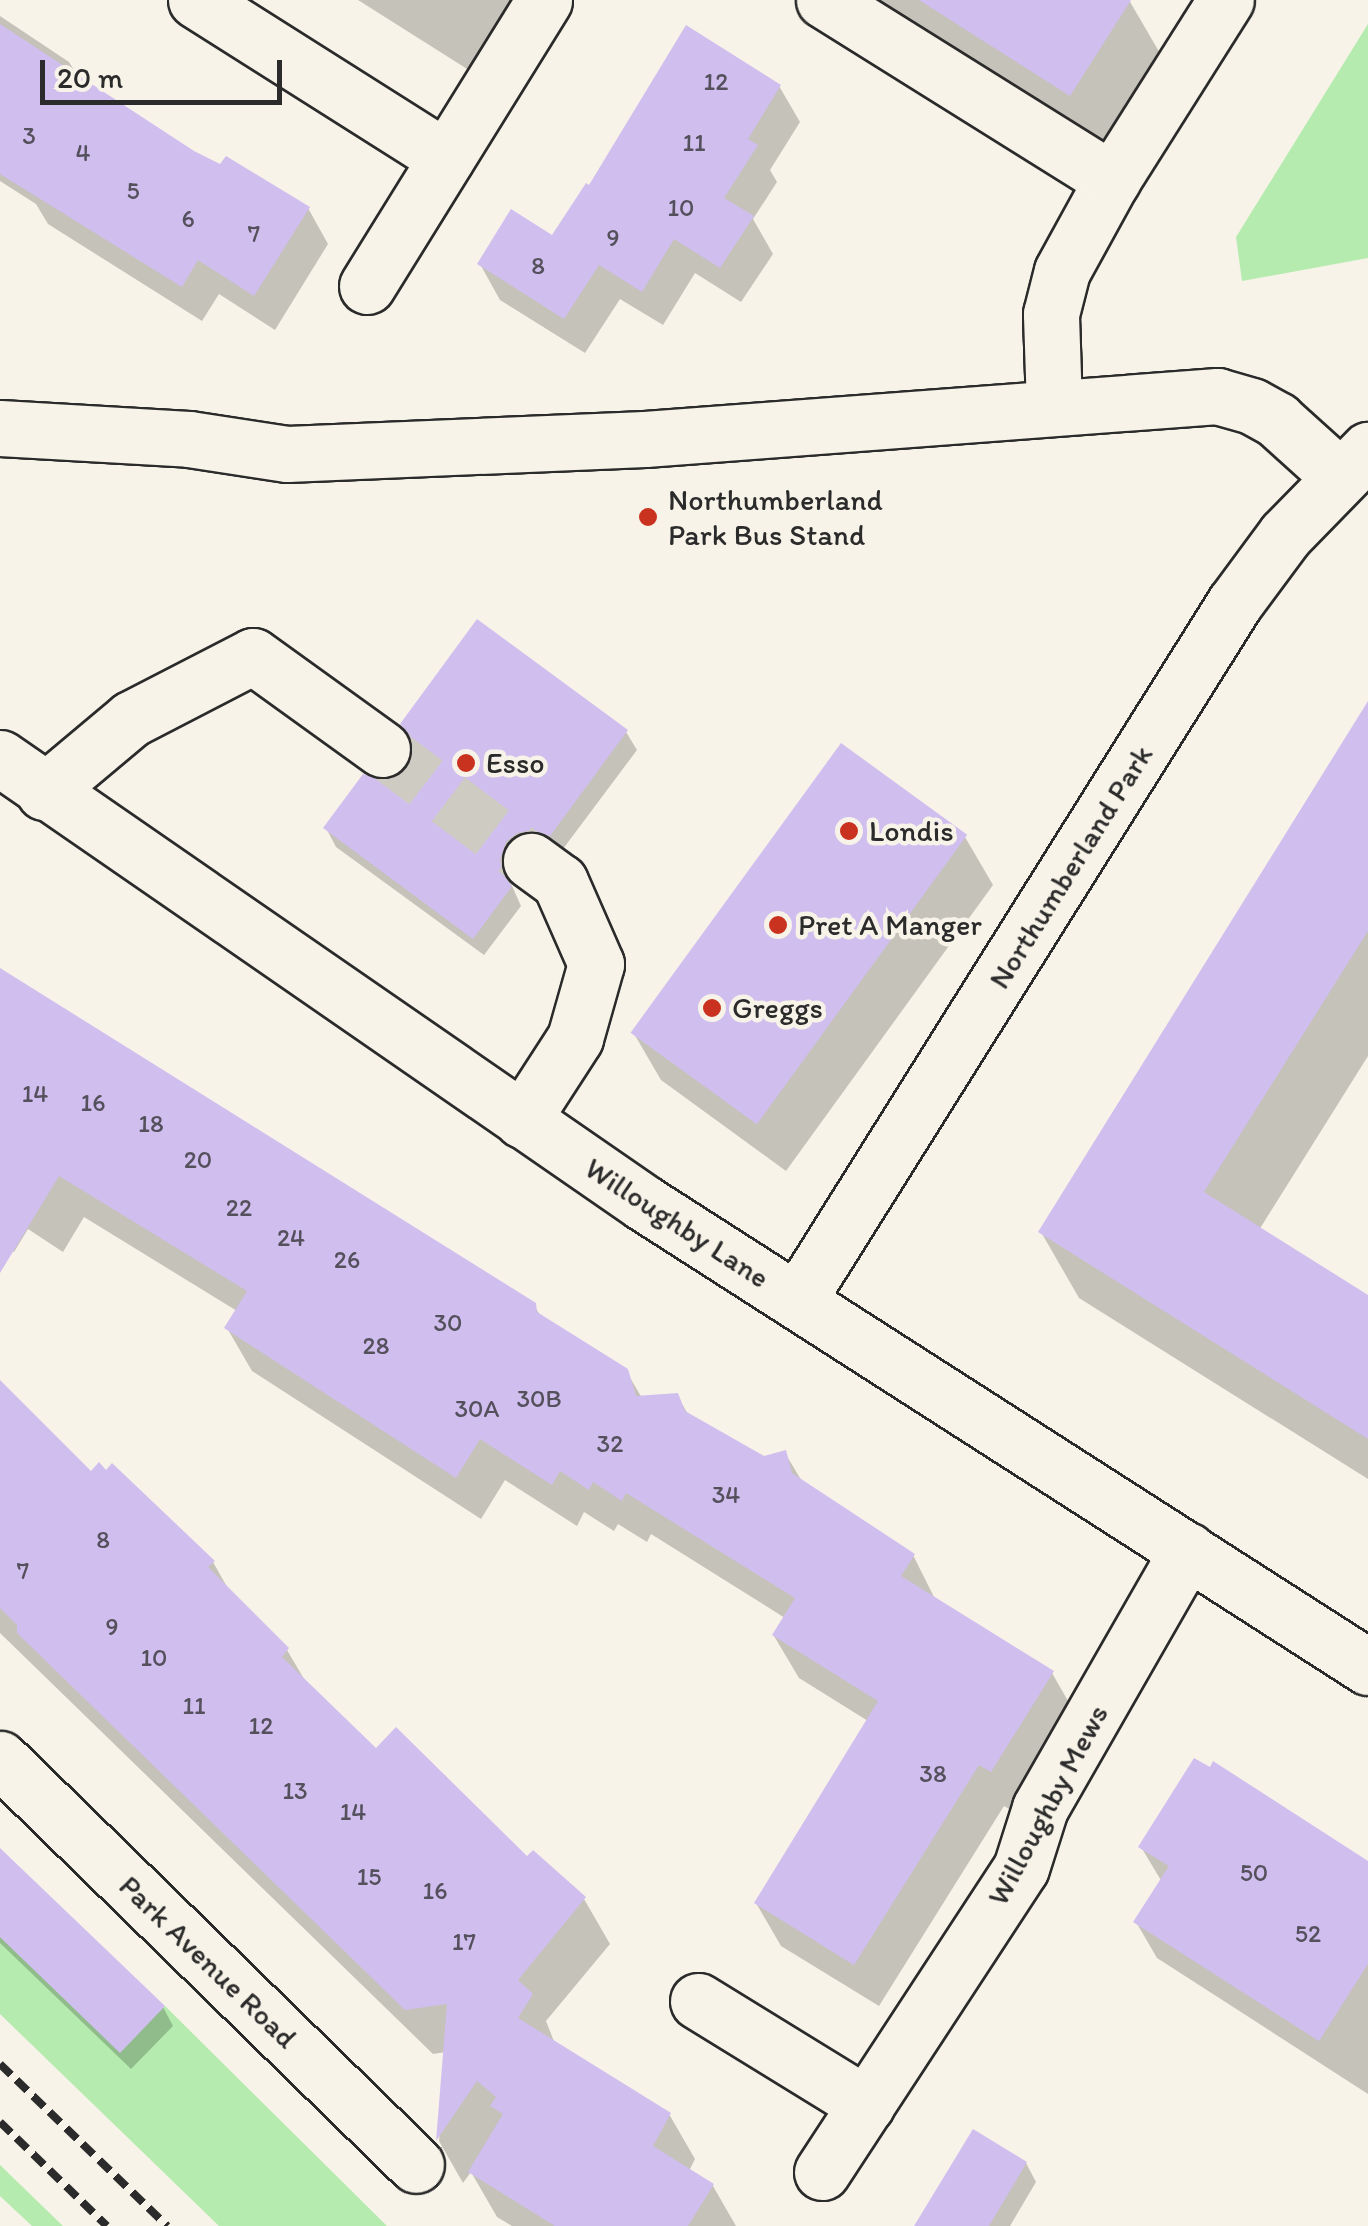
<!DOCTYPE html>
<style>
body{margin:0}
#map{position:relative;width:1368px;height:2226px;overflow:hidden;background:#f7f3e8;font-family:Itim,sans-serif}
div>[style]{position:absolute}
.green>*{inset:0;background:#b5ebae}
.shadow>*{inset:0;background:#0003}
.building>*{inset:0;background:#d0beef;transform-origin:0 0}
.minor-tunnel>*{height:55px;margin-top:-27.5px;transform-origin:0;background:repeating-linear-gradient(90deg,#cecbc2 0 55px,transparent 0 83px)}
.roads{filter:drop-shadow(2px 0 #2b2b2b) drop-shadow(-2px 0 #2b2b2b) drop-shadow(0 2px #2b2b2b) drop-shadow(0 -2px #2b2b2b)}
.minor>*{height:55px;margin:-27.5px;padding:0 27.5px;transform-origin:27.5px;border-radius:27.5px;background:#f7f3e8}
.rail>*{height:8px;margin-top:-4px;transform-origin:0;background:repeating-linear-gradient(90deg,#2b2b2b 0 15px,transparent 0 23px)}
.dots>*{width:28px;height:28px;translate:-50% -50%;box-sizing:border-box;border:5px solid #f7f3e8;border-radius:50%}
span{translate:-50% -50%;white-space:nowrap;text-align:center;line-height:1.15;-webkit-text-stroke:9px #f7f3e8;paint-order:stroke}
.number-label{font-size:25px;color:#54505c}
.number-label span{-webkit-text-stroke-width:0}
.poi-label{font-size:30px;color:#2b2b2b}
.left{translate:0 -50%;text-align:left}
.street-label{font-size:30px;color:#2b2b2b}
.scale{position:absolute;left:40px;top:60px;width:242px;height:45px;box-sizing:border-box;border:5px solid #2b2b2b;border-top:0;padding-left:12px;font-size:30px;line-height:35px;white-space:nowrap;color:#2b2b2b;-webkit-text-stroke:8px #f7f3e8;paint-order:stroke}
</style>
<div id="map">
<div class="green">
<i style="clip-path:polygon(1368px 24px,1368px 258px,1242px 281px,1236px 237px)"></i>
<i style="clip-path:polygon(0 1937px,120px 2052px,165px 2006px,387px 2226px,219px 2226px,0 2014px)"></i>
<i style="clip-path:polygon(0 2165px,63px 2226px,32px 2226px,0 2196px)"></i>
</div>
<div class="shadow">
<i style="clip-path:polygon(358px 0,548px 0,494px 86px)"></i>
<i style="clip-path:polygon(856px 0,1129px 0,1168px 67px,1108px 161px)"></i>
<i style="clip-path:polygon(0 16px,69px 62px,80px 80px,193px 153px,308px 208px,328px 244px,275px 330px,219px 294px,202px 321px,48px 224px,36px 204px,0 181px)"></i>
<i style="clip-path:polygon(779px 86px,800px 122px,770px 170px,777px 182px,753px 219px,773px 254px,741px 302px,695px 273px,663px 325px,620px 299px,585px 353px,500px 300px,480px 264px,553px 239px)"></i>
<i style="clip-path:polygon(1368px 711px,1368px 1056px,1259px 1230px,1368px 1298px,1368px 1479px,1079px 1298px,1041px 1232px)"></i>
<i style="clip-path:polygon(403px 724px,626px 732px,637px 750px,560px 853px,516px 861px,509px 879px,521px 906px,484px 955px,336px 847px,326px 828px,380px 783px,395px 780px,409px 770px,416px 751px)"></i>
<i style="clip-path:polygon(965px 837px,993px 885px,786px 1171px,661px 1080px,633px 1032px)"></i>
<i style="clip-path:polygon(0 970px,534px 1305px,541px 1317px,626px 1371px,642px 1398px,677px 1395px,689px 1416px,764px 1458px,785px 1453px,803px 1483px,913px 1555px,936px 1601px,1052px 1673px,1076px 1715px,1016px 1813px,1004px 1806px,879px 2006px,781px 1946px,756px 1903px,868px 1721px,799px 1678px,774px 1636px,785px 1618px,651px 1534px,647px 1542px,618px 1524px,614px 1531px,584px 1512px,577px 1526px,505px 1480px,481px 1519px,252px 1371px,227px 1328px,237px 1311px,84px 1217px,63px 1252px,28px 1229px,14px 1252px,0 1244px)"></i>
<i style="clip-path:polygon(0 1384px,91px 1474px,213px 1562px,231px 1594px,287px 1650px,307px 1684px,376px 1751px,584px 1899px,610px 1944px,546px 2021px,555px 2044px,669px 2114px,695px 2159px,689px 2171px,713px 2186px,736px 2226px,512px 2226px,497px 2217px,471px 2172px,463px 2183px,439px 2141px,446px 2052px,433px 2054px,0 1633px)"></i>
<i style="clip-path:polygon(1141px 1847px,1368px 1870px,1368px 2094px,1157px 1958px,1136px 1922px,1162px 1882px)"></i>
<i style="clip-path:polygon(0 1851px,163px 2007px,173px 2026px,131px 2069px,0 1943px)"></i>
<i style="clip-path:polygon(1026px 2163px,1036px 2182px,1010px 2226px,938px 2226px)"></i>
</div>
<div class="building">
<i style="clip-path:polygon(919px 0,1131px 0,1070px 96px)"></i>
<i style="clip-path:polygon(0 24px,194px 151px,220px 164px,226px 156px,310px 207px,254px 296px,198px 260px,182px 287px,0 174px)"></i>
<i style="clip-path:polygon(686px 25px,781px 85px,748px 139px,758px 145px,724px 198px,754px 216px,720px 268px,674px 239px,642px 292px,599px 265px,564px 319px,477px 264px,511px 209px,552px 235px,586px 183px,589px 185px)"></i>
<i style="clip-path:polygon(477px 619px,628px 730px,550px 836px,533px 830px,517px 833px,506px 842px,500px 859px,503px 875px,512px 886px,473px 939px,323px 828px,363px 774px,380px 780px,394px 778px,407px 768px,413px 751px,410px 735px,400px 724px)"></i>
<i style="clip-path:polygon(1368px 701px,1368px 931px,1204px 1192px,1368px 1295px,1368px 1439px,1038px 1232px)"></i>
<i style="left:841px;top:743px;width:156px;height:358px;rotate:36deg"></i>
<i style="clip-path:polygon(0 968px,536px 1303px,537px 1312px,628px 1369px,636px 1396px,678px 1393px,685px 1411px,764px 1456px,786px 1450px,792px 1473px,915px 1554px,901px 1576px,1054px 1671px,991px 1772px,979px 1765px,854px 1965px,754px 1903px,878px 1701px,772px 1635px,795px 1598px,626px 1493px,622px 1501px,593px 1482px,589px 1490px,560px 1471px,552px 1485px,480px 1439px,456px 1478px,224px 1328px,247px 1291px,59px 1176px,0 1273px)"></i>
<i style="clip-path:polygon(0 1380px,91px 1471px,99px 1462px,106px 1470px,112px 1463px,215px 1561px,208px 1567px,289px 1648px,282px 1657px,376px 1748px,396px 1727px,527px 1856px,533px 1850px,586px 1897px,518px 1980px,533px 1994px,518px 2018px,671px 2113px,653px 2146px,714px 2184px,688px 2226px,555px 2226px,468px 2172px,503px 2114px,490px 2106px,496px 2097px,477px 2081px,436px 2141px,447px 2004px,405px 2010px,17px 1633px,17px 1625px,0 1608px)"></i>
<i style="clip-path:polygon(1194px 1758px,1210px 1767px,1213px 1761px,1368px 1861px,1368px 1964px,1319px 2041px,1133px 1922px,1169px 1866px,1138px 1847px)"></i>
<i style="clip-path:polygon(0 1848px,165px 2006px,120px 2053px,0 1937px)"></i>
<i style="clip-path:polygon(973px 2129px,1027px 2162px,989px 2226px,914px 2226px)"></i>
</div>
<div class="minor-tunnel">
<i style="left:382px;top:749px;width:186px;rotate:36.9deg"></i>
</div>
<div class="roads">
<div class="minor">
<i style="left:196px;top:0;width:296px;rotate:32.3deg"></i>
<i style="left:824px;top:0;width:340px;rotate:32deg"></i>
<i style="left:367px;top:286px;width:336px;rotate:-58.2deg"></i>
<i style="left:1054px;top:406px;width:92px;rotate:-91.9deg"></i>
<i style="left:1051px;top:314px;width:44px;rotate:-75.7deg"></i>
<i style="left:1062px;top:271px;width:104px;rotate:-61.2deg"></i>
<i style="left:1112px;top:180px;width:213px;rotate:-57.7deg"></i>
<i style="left:0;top:428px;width:189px;rotate:3.3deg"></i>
<i style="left:189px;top:439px;width:99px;rotate:8.7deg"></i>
<i style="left:287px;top:454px;width:358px;rotate:-2.4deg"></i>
<i style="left:645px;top:439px;width:574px;rotate:-4.3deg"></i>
<i style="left:1217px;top:396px;width:36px;rotate:16deg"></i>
<i style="left:1252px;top:406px;width:29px;rotate:29deg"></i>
<i style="left:1277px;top:420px;width:84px;rotate:42.1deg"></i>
<i style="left:0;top:758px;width:783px;rotate:34.64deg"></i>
<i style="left:644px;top:1203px;width:860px;rotate:32.66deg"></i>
<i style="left:44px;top:792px;width:114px;rotate:-40deg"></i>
<i style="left:131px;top:719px;width:137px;rotate:-27.3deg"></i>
<i style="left:253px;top:656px;width:159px;rotate:35.8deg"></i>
<i style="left:522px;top:1120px;width:98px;rotate:-57.1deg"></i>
<i style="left:575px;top:1038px;width:77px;rotate:-74.2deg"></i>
<i style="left:596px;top:964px;width:90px;rotate:-113.7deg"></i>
<i style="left:560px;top:882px;width:36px;rotate:-144deg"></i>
<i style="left:797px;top:1301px;width:823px;rotate:-57.91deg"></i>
<i style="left:1234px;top:604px;width:86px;rotate:-53.5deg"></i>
<i style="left:1285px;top:535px;width:119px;rotate:-45.7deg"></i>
<i style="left:0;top:1759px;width:581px;rotate:44.3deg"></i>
<i style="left:698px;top:2001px;width:198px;rotate:31.6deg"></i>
<i style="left:822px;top:2172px;width:363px;rotate:-56.8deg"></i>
<i style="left:1021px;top:1868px;width:63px;rotate:-72.4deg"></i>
<i style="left:1040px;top:1808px;width:297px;rotate:-60.2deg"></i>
</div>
</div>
<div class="rail">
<i style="left:0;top:2064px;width:233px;rotate:44.1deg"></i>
<i style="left:0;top:2122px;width:149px;rotate:44.2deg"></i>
</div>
<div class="dots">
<i style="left:648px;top:517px;background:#c8321e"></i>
<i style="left:466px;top:763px;background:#c8321e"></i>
<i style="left:849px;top:831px;background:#c8321e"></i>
<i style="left:778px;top:925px;background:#c8321e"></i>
<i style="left:712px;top:1008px;background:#c8321e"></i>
</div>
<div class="number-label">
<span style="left:716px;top:81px">12</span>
<span style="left:29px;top:135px">3</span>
<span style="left:694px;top:142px">11</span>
<span style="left:83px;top:152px">4</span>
<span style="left:133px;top:190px">5</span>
<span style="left:681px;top:207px">10</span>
<span style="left:188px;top:218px">6</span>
<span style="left:254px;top:233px">7</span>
<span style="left:613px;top:237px">9</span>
<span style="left:538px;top:265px">8</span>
<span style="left:35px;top:1093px">14</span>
<span style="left:93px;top:1102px">16</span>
<span style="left:151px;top:1123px">18</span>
<span style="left:198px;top:1159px">20</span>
<span style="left:239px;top:1207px">22</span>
<span style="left:291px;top:1237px">24</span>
<span style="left:347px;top:1259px">26</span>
<span style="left:448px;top:1322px">30</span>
<span style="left:376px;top:1345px">28</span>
<span style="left:539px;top:1398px">30B</span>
<span style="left:477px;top:1408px">30A</span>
<span style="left:610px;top:1443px">32</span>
<span style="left:726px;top:1494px">34</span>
<span style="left:103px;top:1539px">8</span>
<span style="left:23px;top:1570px">7</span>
<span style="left:112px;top:1626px">9</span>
<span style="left:154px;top:1657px">10</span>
<span style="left:194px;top:1705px">11</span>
<span style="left:261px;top:1725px">12</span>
<span style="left:933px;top:1773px">38</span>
<span style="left:295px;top:1790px">13</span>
<span style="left:353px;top:1811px">14</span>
<span style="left:1254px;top:1872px">50</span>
<span style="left:369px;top:1876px">15</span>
<span style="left:435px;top:1890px">16</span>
<span style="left:1308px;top:1933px">52</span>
<span style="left:464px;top:1941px">17</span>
</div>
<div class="poi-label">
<span class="left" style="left:668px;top:517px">Northumberland<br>Park Bus Stand</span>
<span class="left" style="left:486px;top:763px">Esso</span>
<span class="left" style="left:869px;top:831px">Londis</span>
<span class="left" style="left:798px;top:925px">Pret A Manger</span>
<span class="left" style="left:732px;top:1008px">Greggs</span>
</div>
<div class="street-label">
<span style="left:1071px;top:867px;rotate:-58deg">Northumberland Park</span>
<span style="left:677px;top:1223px;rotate:33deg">Willoughby Lane</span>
<span style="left:1048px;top:1805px;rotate:-62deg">Willoughby Mews</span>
<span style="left:208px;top:1962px;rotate:44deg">Park Avenue Road</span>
</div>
<div class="scale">20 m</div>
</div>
